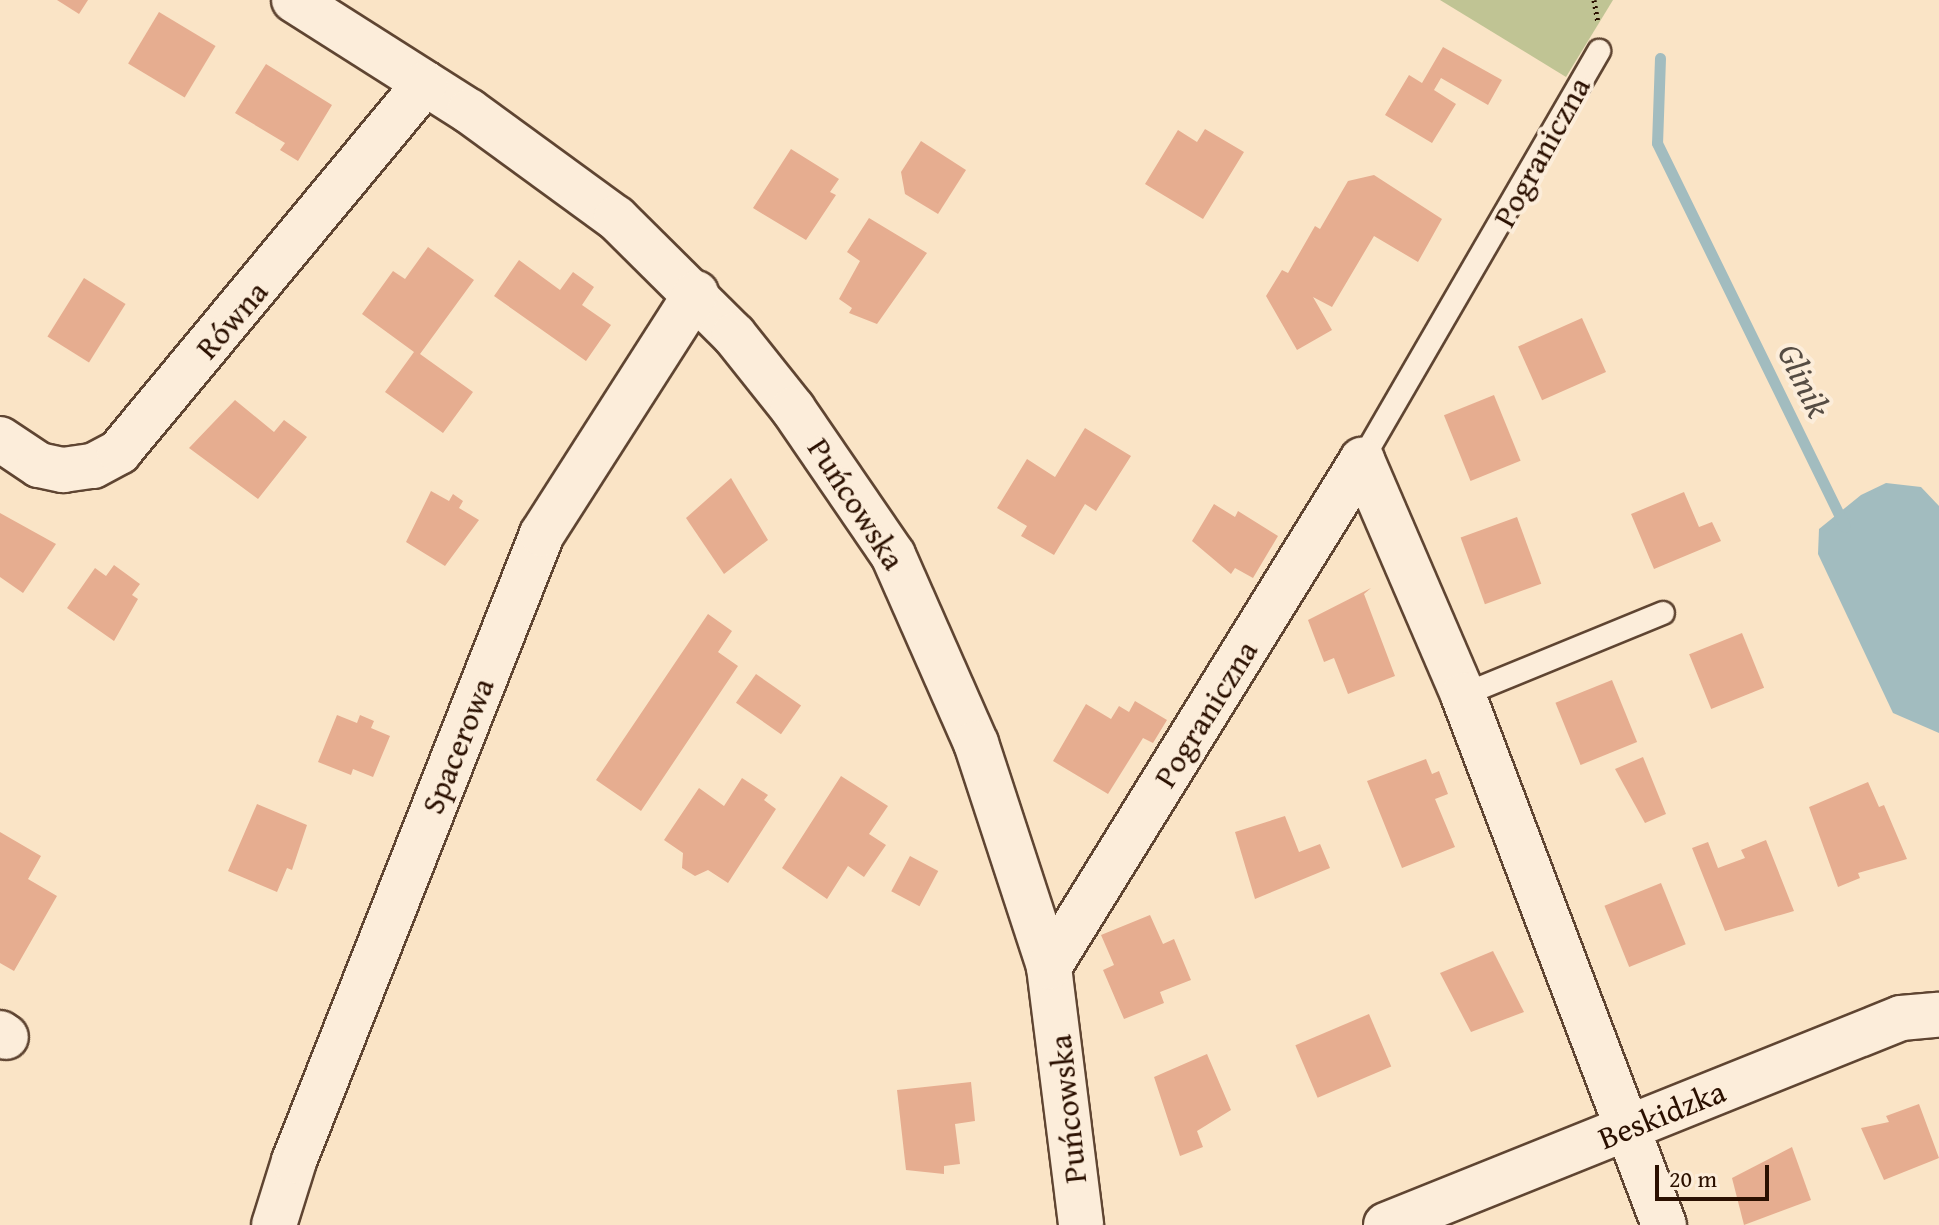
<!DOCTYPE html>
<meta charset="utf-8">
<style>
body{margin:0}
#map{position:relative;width:1939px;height:1225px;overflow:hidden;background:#fae4c6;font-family:"Gentium Book Plus",serif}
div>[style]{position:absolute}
.green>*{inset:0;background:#c0c494}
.water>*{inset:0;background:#a2bcbf}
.stream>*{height:11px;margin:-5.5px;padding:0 5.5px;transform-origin:5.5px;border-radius:5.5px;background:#a2bcbf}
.building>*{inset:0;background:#e6ad90;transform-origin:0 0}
.path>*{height:5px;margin-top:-2.5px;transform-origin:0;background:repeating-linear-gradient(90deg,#2b1000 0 2px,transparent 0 6px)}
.roads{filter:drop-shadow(2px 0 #5f4532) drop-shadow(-2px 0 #5f4532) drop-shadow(0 2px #5f4532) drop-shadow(0 -2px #5f4532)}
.service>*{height:22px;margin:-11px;padding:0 11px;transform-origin:11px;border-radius:11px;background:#fcedda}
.minor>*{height:44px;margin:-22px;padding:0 22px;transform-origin:22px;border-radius:22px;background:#fcedda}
span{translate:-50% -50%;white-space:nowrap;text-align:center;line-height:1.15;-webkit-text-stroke:8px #fcedda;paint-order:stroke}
.street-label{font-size:32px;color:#2b1000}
.water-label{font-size:34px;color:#554c43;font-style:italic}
.scale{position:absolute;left:1655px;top:1165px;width:114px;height:36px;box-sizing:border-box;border:4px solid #2b1000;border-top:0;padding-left:10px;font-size:24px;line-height:28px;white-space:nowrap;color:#2b1000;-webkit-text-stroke:6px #fcedda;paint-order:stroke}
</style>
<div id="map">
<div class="green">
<i style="clip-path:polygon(1440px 0,1613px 0,1566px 77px)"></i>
</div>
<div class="water">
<i style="clip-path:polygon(1886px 483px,1921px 487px,1939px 506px,1939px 733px,1893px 713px,1818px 554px,1819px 529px,1861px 495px)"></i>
</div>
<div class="stream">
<i style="left:1660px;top:58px;width:85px;rotate:92deg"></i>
<i style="left:1657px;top:143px;width:427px;rotate:63.9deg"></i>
</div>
<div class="building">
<i style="clip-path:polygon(57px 0,88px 0,79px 14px)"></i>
<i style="left:159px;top:12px;width:66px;height:60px;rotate:31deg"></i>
<i style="clip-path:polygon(1443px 47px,1502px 80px,1488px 105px,1441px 78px,1434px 90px,1456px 104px,1432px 143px,1385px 115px,1409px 75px,1422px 83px)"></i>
<i style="clip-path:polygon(266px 64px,332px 105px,298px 161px,280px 150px,285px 143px,235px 113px)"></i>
<i style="clip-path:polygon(1205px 129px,1244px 152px,1203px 219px,1145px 184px,1178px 130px,1197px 142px)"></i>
<i style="clip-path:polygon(921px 141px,966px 170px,938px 214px,905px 194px,901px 172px)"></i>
<i style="clip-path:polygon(791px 149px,839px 179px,830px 192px,836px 195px,806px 240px,753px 208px)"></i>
<i style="clip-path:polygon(1374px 175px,1442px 219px,1418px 262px,1374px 236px,1332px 307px,1313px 297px,1332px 330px,1297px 350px,1266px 296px,1282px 270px,1288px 273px,1315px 226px,1320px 229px,1348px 181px)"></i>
<i style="clip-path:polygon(869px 218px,927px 253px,877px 324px,849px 313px,852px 308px,839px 299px,860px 261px,847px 252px)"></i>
<i style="clip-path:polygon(428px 247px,474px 280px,420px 354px,473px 392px,443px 433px,385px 392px,414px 352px,362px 314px,393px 271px,405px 279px)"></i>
<i style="clip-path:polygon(519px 260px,560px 290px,573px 272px,594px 287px,582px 305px,611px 325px,586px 361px,494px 296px)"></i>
<i style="left:84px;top:278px;width:49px;height:69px;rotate:32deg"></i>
<i style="left:1582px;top:318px;width:59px;height:70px;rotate:66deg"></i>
<i style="left:1494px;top:395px;width:71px;height:54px;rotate:68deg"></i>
<i style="clip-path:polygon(235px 400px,274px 432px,284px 420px,307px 437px,258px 499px,189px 448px)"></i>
<i style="clip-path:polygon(1085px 428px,1131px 456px,1096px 511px,1085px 504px,1054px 555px,1021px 536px,1027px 526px,997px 508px,1027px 459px,1055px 477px)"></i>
<i style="clip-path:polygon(731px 478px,768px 540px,724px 574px,686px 518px)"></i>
<i style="clip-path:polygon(431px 491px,449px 501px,453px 494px,463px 501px,459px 508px,479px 520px,445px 566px,406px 542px)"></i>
<i style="clip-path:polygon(1684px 492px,1699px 527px,1712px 522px,1721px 541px,1654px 569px,1631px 514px)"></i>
<i style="clip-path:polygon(1214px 504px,1235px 517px,1238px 511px,1278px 536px,1253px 578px,1235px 568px,1231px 574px,1192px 541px)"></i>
<i style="clip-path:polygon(0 513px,56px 544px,23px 593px,0 577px)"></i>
<i style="left:1517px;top:517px;width:71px;height:60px;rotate:70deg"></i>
<i style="clip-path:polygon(114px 565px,140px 584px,132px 595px,138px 599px,114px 641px,67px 608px,95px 568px,106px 576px)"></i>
<i style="clip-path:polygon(1371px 588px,1364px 594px,1395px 676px,1348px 694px,1334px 658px,1324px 662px,1308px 620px)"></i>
<i style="clip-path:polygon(708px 614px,732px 631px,718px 652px,738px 666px,641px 811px,596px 780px)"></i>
<i style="left:1742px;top:633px;width:59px;height:57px;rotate:68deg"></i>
<i style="left:756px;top:674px;width:55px;height:35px;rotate:35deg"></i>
<i style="left:1612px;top:680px;width:67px;height:61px;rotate:68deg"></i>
<i style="clip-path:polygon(1135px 701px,1167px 720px,1153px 743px,1143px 738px,1108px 794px,1053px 761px,1086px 704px,1111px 719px,1119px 706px,1129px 712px)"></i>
<i style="clip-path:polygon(337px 715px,357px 723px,360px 715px,374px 721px,371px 728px,390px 736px,373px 777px,353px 769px,351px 775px,318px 762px)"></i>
<i style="clip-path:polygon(1643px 757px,1666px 814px,1645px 823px,1615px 769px)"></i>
<i style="clip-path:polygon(1426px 759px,1432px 774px,1439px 771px,1448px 794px,1435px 799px,1455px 847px,1402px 868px,1367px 781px)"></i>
<i style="clip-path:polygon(841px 776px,888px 806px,869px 834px,886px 845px,864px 877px,848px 866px,827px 899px,782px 868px)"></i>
<i style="clip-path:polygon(742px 778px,768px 795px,764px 800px,776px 809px,728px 883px,708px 870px,695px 876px,682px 868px,683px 853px,664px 840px,699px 788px,724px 806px)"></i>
<i style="clip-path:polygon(1868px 782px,1879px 807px,1884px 805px,1907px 859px,1858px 873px,1860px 878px,1838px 887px,1809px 807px)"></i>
<i style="clip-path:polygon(257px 804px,307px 825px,292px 870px,287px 868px,277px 892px,228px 871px)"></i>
<i style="clip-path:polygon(1285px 816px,1299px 852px,1320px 844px,1330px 868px,1255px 899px,1235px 832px)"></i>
<i style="clip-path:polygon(0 832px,41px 856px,28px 879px,57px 896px,14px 971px,0 963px)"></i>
<i style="clip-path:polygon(1766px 840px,1794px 911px,1725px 931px,1692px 848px,1708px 842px,1718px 868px,1745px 858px,1741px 850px)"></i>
<i style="left:910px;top:856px;width:32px;height:40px;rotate:28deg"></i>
<i style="left:1661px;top:883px;width:66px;height:61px;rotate:68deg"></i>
<i style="clip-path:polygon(1150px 915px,1163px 944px,1174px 939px,1191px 980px,1160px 992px,1164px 1003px,1124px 1019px,1103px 970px,1114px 965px,1101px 935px)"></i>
<i style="clip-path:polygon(1493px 951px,1524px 1012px,1471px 1032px,1440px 973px)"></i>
<i style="left:1369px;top:1014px;width:57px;height:80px;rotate:67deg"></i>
<i style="clip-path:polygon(1207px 1054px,1231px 1110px,1197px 1131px,1203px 1147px,1180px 1156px,1154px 1077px)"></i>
<i style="clip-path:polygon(971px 1082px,975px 1121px,955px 1124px,960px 1164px,944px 1166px,944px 1174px,906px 1170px,897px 1090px)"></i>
<i style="clip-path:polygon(1919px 1104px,1939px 1158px,1884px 1180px,1861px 1128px,1889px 1122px,1886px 1116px)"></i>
<i style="clip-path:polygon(1792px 1147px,1811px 1200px,1744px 1225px,1732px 1178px)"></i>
</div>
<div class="path">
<i style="left:1594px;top:0;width:23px;rotate:80deg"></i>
</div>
<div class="roads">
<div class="service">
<i style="left:1362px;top:460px;width:473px;rotate:-59.9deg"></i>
<i style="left:1463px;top:695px;width:216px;rotate:-22.3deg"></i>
</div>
<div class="minor">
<i style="left:294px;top:0;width:207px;rotate:32.4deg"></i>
<i style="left:469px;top:111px;width:182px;rotate:36.1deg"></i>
<i style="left:616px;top:218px;width:166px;rotate:44.8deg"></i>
<i style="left:734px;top:335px;width:95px;rotate:51.4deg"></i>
<i style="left:793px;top:409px;width:177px;rotate:55.6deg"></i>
<i style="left:893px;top:555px;width:206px;rotate:66.2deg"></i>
<i style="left:976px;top:743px;width:236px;rotate:71.9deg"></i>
<i style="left:1049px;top:967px;width:260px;rotate:82.9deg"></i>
<i style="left:0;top:439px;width:47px;rotate:33.7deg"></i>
<i style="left:39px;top:465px;width:25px;rotate:12deg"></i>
<i style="left:63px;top:470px;width:30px;rotate:-8deg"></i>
<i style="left:93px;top:466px;width:30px;rotate:-28deg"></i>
<i style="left:119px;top:452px;width:479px;rotate:-50.3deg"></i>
<i style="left:1362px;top:460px;width:256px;rotate:66.7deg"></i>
<i style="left:1463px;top:695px;width:567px;rotate:69.23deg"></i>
<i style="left:1049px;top:967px;width:596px;rotate:-58.31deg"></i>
<i style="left:0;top:1033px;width:7px;rotate:34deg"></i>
<i style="left:274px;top:1225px;width:67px;rotate:-72.6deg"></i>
<i style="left:294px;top:1161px;width:674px;rotate:-68.42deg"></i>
<i style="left:542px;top:534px;width:286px;rotate:-57.4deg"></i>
<i style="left:1386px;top:1225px;width:555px;rotate:-21.9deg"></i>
<i style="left:1901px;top:1018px;width:38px;rotate:-5deg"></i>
</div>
</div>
<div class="street-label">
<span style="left:1542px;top:152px;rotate:-61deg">Pograniczna</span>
<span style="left:232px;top:320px;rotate:-49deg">Równa</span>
<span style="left:856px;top:504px;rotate:57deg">Puńcowska</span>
<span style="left:1206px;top:714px;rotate:-58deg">Pograniczna</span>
<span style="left:458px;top:746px;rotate:-68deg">Spacerowa</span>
<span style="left:1068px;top:1109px;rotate:-96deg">Puńcowska</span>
<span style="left:1662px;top:1115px;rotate:-22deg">Beskidzka</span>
</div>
<div class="water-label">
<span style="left:1805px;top:380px;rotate:64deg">Glinik</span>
</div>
<div class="scale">20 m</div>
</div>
